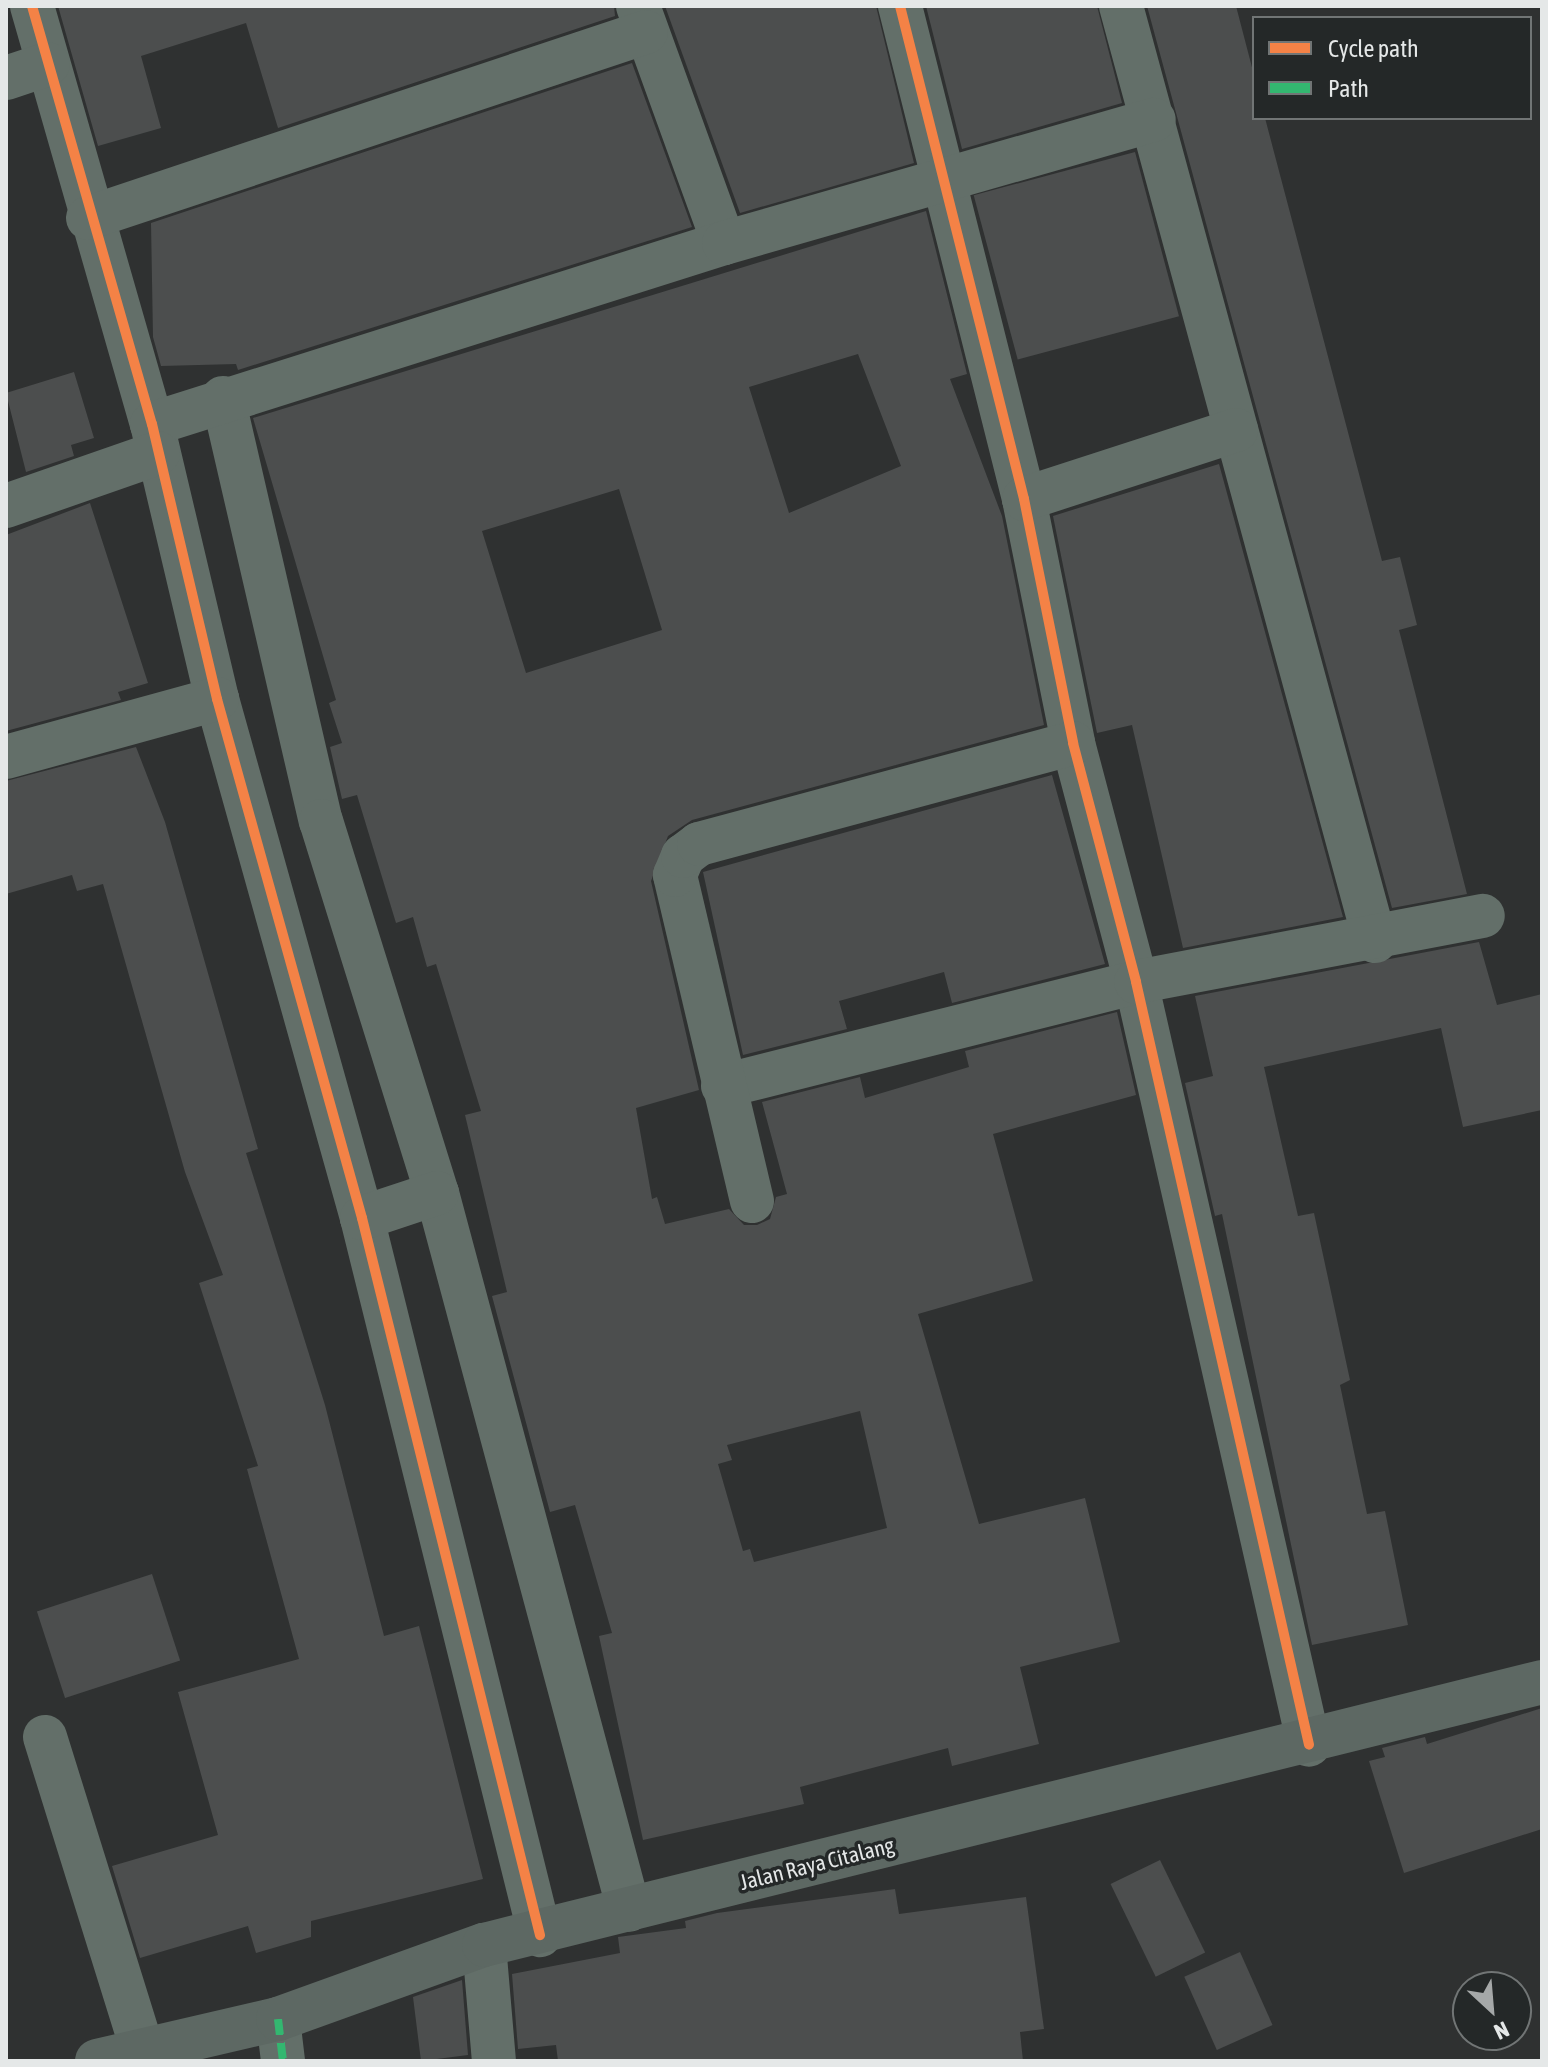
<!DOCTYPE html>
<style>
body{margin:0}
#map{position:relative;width:1548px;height:2067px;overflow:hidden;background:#2f3131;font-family:"Asap Condensed",sans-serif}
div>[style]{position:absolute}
.building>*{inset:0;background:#4c4e4e;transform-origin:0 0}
.street>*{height:44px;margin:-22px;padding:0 22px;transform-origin:22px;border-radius:22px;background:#636f69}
.secondary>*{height:44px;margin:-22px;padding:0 22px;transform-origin:22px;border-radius:22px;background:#5d6863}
.quiet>*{height:8px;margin-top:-4px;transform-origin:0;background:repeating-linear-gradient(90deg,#33b770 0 16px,transparent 0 24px)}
.cycleway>*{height:10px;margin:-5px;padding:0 5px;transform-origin:5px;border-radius:5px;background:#f48246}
span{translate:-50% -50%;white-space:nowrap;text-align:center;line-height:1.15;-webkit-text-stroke:7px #242828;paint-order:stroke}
.street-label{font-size:22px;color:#e5e8e8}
.frame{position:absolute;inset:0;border:8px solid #e5e8e8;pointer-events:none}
.legend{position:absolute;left:1252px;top:16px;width:280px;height:104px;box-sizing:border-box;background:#242828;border:2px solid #717575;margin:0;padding:10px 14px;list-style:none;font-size:24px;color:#e5e8e8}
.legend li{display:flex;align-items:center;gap:16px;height:40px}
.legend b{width:40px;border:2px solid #717575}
.north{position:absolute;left:1452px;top:1971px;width:80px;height:80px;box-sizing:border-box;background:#242828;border:2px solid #717575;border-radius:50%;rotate:154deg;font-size:22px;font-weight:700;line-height:32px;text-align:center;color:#e5e8e8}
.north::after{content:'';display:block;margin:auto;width:28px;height:36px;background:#a5a8a8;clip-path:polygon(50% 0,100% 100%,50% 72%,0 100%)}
</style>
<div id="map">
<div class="building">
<i style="clip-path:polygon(58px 6px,614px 6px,615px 16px,278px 128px,246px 23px,141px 56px,161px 128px,98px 146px)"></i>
<i style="clip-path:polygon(665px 6px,876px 6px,914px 163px,740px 213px)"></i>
<i style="clip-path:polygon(926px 6px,1097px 6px,1122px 103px,962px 149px)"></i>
<i style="clip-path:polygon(1147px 6px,1236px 6px,1254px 75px,1254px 118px,1265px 118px,1382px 561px,1400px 557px,1417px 625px,1399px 630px,1467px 894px,1392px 908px)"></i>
<i style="clip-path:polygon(632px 63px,692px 227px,238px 370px,236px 364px,161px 366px,153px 337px,151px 223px)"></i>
<i style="left:1135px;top:152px;width:170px;height:167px;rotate:75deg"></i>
<i style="clip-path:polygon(evenodd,926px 211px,967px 374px,950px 379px,1002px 516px,1044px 725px,692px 820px,668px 836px,651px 881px,699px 1090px,636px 1108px,652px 1199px,657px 1197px,665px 1224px,729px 1209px,744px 1225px,757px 1225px,770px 1219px,776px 1197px,787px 1194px,762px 1102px,860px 1077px,865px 1098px,969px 1067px,965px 1051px,1117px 1012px,1136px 1095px,993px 1134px,1033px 1281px,918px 1314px,979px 1524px,1085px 1498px,1120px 1642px,1020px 1667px,1039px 1744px,952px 1766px,948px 1748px,800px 1787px,804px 1804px,643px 1840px,599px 1636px,612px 1633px,575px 1505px,550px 1512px,492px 1296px,507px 1292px,465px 1115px,481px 1111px,436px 964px,427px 967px,413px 917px,396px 923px,357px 795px,342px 799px,330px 747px,342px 743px,329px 703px,336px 700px,253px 418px,926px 211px,858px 354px,901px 466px,789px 513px,749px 387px,858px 354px,926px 211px,619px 489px,662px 630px,526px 673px,482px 531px,619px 489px,926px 211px,860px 1411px,887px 1528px,754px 1562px,750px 1549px,743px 1551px,718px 1464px,732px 1460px,727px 1445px,860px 1411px)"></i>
<i style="clip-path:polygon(74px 372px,94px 438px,71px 445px,74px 456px,26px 472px,6px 393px)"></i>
<i style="clip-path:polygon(1219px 464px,1343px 917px,1183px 948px,1132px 725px,1097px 733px,1053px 516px)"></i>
<i style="clip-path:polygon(90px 503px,148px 683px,118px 692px,121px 700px,6px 731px,6px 535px)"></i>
<i style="clip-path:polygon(136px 747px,165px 822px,258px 1149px,246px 1153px,325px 1405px,384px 1636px,419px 1626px,483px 1879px,311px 1921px,311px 1937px,256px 1953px,248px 1926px,140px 1958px,112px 1866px,218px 1835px,178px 1692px,299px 1659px,247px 1469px,258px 1466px,199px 1283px,223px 1275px,185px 1172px,103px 884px,77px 891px,72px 875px,6px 894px,6px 781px)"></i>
<i style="clip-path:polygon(1052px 775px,1105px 964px,952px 1003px,944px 972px,839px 1001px,847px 1029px,743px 1055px,703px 872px)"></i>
<i style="clip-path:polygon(1479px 942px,1497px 1005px,1542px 994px,1542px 1110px,1463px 1127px,1441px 1028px,1264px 1067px,1298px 1216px,1314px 1213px,1350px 1380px,1340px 1385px,1367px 1514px,1385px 1511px,1408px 1625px,1312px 1645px,1222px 1214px,1215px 1216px,1185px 1083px,1213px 1076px,1195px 996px)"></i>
<i style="left:152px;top:1574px;width:91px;height:121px;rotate:72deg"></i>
<i style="clip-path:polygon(1542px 1708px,1542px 1829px,1404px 1873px,1369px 1761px,1385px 1757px,1382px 1748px,1425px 1737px,1427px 1744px)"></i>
<i style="left:1160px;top:1860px;width:103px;height:55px;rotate:64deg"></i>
<i style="clip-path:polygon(895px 1889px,899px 1914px,1026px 1897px,1044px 2029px,1020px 2032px,1023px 2061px,558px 2061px,556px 2045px,518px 2049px,512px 1974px,620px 1953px,618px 1937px,686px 1928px,685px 1921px,717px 1913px)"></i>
<i style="left:1240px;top:1952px;width:80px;height:61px;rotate:66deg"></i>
<i style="clip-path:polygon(462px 1980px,468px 2055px,421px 2061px,413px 1997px)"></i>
</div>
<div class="street">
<i style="left:32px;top:6px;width:435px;rotate:74deg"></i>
<i style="left:152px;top:424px;width:283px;rotate:76.7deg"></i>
<i style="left:217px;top:699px;width:539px;rotate:74.39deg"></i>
<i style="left:362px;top:1218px;width:739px;rotate:76.06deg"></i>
<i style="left:638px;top:6px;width:252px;rotate:70.1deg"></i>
<i style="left:900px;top:6px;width:508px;rotate:75.88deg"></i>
<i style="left:1024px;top:499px;width:249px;rotate:78.6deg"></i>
<i style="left:1073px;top:743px;width:247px;rotate:75.2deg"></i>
<i style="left:1136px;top:982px;width:782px;rotate:77.22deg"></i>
<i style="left:1121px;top:6px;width:969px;rotate:74.8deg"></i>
<i style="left:6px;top:78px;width:44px;rotate:-18.4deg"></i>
<i style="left:88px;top:218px;width:588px;rotate:-18.43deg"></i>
<i style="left:223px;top:398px;width:434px;rotate:77deg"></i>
<i style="left:321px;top:821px;width:390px;rotate:72.7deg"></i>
<i style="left:437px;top:1193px;width:742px;rotate:75.01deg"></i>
<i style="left:152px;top:424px;width:600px;rotate:-17.56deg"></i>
<i style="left:724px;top:243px;width:447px;rotate:-16deg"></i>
<i style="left:1024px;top:499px;width:223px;rotate:-18deg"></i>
<i style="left:6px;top:506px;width:161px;rotate:-19.2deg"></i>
<i style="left:6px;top:757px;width:219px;rotate:-15.4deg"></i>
<i style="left:723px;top:1086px;width:426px;rotate:-14.1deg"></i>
<i style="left:1136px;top:982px;width:353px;rotate:-10.8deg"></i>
<i style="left:752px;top:1201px;width:335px;rotate:-103.3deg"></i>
<i style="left:675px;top:875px;width:21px;rotate:-67deg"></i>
<i style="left:683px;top:856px;width:20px;rotate:-37deg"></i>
<i style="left:699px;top:844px;width:387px;rotate:-15.1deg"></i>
<i style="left:362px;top:1218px;width:79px;rotate:-18.4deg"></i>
<i style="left:45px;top:1737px;width:326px;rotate:72.7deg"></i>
<i style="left:484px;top:1945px;width:116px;rotate:85.1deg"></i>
<i style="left:278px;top:2019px;width:42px;rotate:83.2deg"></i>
</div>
<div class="secondary">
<i style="left:97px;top:2061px;width:186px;rotate:-13.1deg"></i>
<i style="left:278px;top:2019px;width:219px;rotate:-19.8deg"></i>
<i style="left:484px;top:1945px;width:1090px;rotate:-13.96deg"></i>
</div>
<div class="quiet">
<i style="left:278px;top:2019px;width:42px;rotate:83.2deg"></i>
</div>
<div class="cycleway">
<i style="left:32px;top:6px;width:435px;rotate:74deg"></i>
<i style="left:152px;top:424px;width:283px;rotate:76.7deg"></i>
<i style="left:217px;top:699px;width:539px;rotate:74.39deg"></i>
<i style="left:362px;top:1218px;width:739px;rotate:76.06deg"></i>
<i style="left:900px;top:6px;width:508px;rotate:75.88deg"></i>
<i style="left:1024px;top:499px;width:249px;rotate:78.6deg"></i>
<i style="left:1073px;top:743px;width:247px;rotate:75.2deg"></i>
<i style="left:1136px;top:982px;width:782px;rotate:77.22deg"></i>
</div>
<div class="street-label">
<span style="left:817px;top:1864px;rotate:-14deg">Jalan Raya Citalang</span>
</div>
<div class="frame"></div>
<ul class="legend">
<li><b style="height:10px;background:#f48246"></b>Cycle path</li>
<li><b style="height:10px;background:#33b770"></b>Path</li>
</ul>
<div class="north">N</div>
</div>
